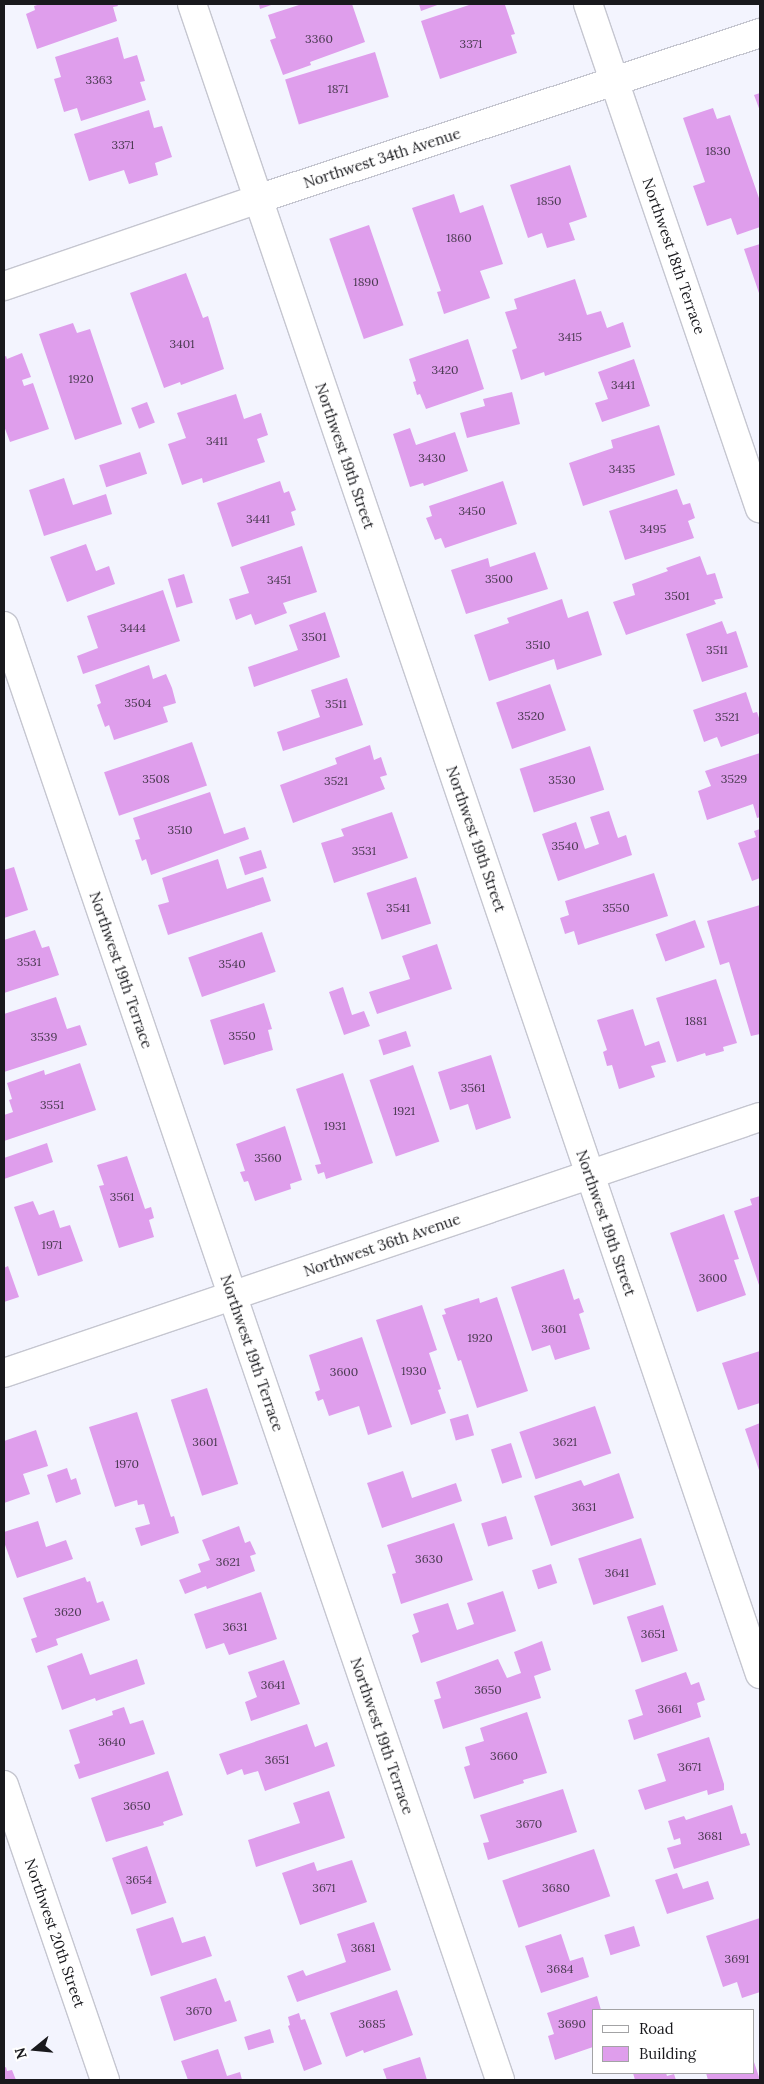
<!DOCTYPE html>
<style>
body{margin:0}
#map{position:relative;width:764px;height:2084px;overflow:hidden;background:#f3f4fe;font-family:Lora,serif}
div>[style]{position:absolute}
.building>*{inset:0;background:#df9eec;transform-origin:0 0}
.roads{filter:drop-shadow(1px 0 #c5c6d0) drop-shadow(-1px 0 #c5c6d0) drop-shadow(0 1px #c5c6d0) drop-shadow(0 -1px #c5c6d0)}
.street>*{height:28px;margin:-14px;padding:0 14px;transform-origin:14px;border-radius:14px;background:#fff}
span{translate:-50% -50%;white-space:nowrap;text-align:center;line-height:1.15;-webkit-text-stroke:4px #fff;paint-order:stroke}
.number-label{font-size:12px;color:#4a3a51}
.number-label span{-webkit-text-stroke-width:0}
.street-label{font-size:15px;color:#19191d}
.frame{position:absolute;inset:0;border:5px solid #19191d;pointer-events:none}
.legend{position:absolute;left:592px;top:2009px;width:162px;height:65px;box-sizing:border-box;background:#fff;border:1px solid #a3a3a5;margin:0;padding:6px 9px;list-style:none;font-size:15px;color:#19191d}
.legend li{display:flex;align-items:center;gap:10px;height:25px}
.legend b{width:25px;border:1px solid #a3a3a5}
.north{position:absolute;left:10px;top:2024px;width:50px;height:50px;-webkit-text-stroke:4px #fff;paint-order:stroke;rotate:253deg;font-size:14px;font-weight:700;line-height:20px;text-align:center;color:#19191d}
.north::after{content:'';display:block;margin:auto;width:18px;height:22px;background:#19191d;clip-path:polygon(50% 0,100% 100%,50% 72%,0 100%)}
</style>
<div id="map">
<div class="building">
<i style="clip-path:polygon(40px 4px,117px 4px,118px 6px,113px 7px,117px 21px,37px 49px,26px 14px,35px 10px,34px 6px)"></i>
<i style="clip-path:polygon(259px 4px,274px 4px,260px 9px)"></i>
<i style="clip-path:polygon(302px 4px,352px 4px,365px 42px,310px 62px,311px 65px,283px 75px,270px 40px,276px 38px,268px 15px)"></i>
<i style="clip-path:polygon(419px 4px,440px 4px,421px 11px)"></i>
<i style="clip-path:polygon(472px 4px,505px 5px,515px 34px,511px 35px,517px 53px,440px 79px,421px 21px)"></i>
<i style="clip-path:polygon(118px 37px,124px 59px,137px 55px,145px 81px,140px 82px,146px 100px,81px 121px,77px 108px,64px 112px,54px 79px,61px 77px,55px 57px)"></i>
<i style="left:375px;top:52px;width:47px;height:94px;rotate:73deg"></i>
<i style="clip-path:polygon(760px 93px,760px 111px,754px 95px)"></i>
<i style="clip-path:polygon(713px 108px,717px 119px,730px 115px,760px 201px,760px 227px,737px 235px,731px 218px,707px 226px,693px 186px,705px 182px,683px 118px)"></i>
<i style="clip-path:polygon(149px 110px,154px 128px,162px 126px,172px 157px,155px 163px,158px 175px,129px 184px,124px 170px,89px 181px,74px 134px)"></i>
<i style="clip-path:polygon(570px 165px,587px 217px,569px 223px,575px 240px,547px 248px,542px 233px,528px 238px,510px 185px)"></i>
<i style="clip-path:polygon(454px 194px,460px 213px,483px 205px,503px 264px,480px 271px,490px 298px,444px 314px,437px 292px,441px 291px,412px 208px)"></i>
<i style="left:369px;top:225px;width:106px;height:42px;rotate:71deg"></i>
<i style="clip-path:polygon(760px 244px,760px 296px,744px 249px)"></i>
<i style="clip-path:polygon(186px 273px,203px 318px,208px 316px,224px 369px,181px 385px,180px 382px,164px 388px,130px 293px)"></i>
<i style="clip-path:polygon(575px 279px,587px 315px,601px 311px,607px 328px,623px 322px,631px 347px,545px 376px,544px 372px,521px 380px,512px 350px,517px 348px,505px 312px,517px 309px,514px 299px)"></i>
<i style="clip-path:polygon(73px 323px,77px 333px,90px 329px,122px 424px,75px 440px,39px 334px)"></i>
<i style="clip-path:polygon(468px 339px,484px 389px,426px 409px,420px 394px,417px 395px,413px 382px,416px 381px,409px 359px)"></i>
<i style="clip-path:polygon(22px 353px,31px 377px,22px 380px,24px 386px,33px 383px,49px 429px,10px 442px,4px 426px,4px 357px,6px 356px,7px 359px)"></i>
<i style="clip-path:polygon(634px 359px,650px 406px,602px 422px,595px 403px,608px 399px,598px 372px)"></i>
<i style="clip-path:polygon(512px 392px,520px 424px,467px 438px,460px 413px,485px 406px,483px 399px)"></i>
<i style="clip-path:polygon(236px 394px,244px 419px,261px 413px,268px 435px,257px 439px,265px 462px,203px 483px,202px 478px,182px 485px,168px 444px,186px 438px,177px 413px)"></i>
<i style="left:147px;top:402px;width:22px;height:17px;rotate:69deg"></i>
<i style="clip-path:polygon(659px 425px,675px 475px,583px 506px,569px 463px,613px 448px,611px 440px)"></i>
<i style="clip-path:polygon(410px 428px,416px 445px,455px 432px,468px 471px,424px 486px,423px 483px,410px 487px,393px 434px)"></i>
<i style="left:140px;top:452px;width:23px;height:43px;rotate:72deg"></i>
<i style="clip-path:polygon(64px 478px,73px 505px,106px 494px,112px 514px,44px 536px,29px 490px)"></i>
<i style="clip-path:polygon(280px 481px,284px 493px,289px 491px,296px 510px,291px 512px,295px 525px,232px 547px,217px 503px)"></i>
<i style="clip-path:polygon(503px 481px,517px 524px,445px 548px,441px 538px,435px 540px,426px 518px,432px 516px,429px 506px)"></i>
<i style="clip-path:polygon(677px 489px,683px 505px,690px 503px,695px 518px,688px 521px,694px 538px,625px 560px,609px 511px)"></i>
<i style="clip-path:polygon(86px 544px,96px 571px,109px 566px,115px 584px,67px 602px,50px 557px)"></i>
<i style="clip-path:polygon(302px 546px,317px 592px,283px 603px,287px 613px,255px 625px,251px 614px,236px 620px,229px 599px,249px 593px,240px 567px)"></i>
<i style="clip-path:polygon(535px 552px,548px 589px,466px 614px,451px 570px,488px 558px,490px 567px)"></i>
<i style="clip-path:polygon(700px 556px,707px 575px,715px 573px,723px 598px,714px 600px,716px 604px,626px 635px,613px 602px,635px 595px,632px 584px,668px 571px,666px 568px)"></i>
<i style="left:184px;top:574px;width:30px;height:17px;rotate:73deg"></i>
<i style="clip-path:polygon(163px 590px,180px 641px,83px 674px,77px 656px,98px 648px,87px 616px)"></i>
<i style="clip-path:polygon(562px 599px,568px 618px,588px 611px,602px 655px,557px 670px,554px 659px,489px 681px,474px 635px,509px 623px,507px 618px)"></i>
<i style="clip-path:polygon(325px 612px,340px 657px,254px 687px,248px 667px,298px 650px,289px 625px)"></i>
<i style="clip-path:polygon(722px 621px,727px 634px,736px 631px,748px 667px,702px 682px,686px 634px)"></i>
<i style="clip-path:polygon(149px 665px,153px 679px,166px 674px,172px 688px,176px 703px,163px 707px,168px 722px,114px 740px,109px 725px,105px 727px,97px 705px,101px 703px,95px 685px)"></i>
<i style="clip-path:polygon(347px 678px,363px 725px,283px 751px,277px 732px,320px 717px,311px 690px)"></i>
<i style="left:550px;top:684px;width:49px;height:57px;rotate:71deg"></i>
<i style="clip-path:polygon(746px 692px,753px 713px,757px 712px,760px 721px,760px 733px,721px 747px,717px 737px,704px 742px,693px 710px)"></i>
<i style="left:192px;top:742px;width:46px;height:93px;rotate:71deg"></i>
<i style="clip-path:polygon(370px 745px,374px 760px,381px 757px,387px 775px,380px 777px,385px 789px,293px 823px,280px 785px,337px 764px,335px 758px)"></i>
<i style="left:590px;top:746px;width:46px;height:74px;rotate:72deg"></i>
<i style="clip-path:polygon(760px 753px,760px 817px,757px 818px,753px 804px,707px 820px,698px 791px,711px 786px,705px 771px)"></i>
<i style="clip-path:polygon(210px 792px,224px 834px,245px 827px,249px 839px,151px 875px,146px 859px,142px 861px,135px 840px,140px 839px,133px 818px)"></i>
<i style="clip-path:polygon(609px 811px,618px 838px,626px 835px,632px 855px,558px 881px,542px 834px,576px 822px,585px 849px,599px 844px,590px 817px)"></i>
<i style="clip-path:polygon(392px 812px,408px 858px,334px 883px,321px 843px,344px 836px,341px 829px)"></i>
<i style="clip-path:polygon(760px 829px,760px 878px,752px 881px,738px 843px,756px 837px,754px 831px)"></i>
<i style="left:261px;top:850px;width:19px;height:23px;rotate:72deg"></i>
<i style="clip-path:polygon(218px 859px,227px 889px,263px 877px,271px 901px,168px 935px,158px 905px,169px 902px,162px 878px)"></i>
<i style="clip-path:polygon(14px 867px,28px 910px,4px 918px,4px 870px)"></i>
<i style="clip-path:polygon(654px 873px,668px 916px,578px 945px,574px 931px,565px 934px,560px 918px,569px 915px,565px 901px)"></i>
<i style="left:416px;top:877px;width:49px;height:52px;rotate:72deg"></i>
<i style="clip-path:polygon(760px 905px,760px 1034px,751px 1036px,729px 962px,720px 965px,707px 921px)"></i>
<i style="left:695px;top:920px;width:29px;height:42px;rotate:70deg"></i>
<i style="clip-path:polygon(35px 930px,42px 948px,49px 946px,59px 975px,4px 993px,4px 940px)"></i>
<i style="left:262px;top:932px;width:42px;height:78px;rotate:71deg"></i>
<i style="clip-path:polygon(437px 944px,452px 989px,377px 1014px,369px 992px,410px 979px,402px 956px)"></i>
<i style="clip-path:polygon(716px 979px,737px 1043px,723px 1047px,724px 1051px,706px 1056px,705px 1053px,677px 1062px,656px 998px)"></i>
<i style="clip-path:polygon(343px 987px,352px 1015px,364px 1011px,370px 1026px,344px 1035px,329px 992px)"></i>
<i style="clip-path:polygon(56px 997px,67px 1029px,80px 1025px,87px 1045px,4px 1072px,4px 1014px)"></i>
<i style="clip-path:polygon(264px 1003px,272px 1029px,268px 1030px,273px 1050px,224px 1065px,210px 1020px)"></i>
<i style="clip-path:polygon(633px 1009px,645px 1046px,659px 1041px,666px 1062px,651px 1066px,655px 1077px,619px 1089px,612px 1065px,607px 1066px,603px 1052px,607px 1050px,597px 1020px)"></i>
<i style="left:406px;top:1031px;width:16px;height:29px;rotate:72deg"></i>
<i style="clip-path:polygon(491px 1055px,511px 1118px,476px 1130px,468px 1104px,450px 1110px,438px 1072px)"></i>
<i style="clip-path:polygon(80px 1063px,96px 1110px,4px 1141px,4px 1115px,13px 1112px,9px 1100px,12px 1099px,7px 1083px,44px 1070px,45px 1075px)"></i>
<i style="left:413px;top:1065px;width:81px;height:46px;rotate:71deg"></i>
<i style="clip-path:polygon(343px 1073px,373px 1163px,326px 1179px,324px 1172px,318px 1174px,315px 1165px,321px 1164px,296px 1089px)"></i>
<i style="clip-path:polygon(285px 1126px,302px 1180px,290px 1184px,291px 1189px,255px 1201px,248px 1181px,244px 1182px,240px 1172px,245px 1171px,236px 1144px)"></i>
<i style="clip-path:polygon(47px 1143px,53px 1162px,4px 1179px,4px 1158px)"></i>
<i style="clip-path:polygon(127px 1156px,145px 1209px,151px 1207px,154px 1218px,149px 1220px,154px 1237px,119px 1248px,99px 1186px,104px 1185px,97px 1165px)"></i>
<i style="clip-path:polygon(760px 1196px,760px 1288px,734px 1211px,752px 1205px,750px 1199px)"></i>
<i style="clip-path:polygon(33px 1201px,39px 1215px,54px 1210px,60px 1228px,70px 1225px,83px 1261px,38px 1276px,14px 1207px)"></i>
<i style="clip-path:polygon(724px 1214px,739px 1259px,734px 1260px,746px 1295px,697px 1312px,670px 1233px)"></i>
<i style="clip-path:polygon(8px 1266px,19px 1297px,4px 1302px,4px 1268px)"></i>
<i style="clip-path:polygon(564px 1269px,574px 1300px,579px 1298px,584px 1312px,579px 1314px,590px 1349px,555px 1360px,550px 1345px,532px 1351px,511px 1287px)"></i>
<i style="clip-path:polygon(497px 1297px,528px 1391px,477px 1408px,461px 1360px,458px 1361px,442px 1315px,446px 1314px,444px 1309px,479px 1298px,480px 1303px)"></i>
<i style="clip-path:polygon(422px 1305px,437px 1350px,429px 1353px,441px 1389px,438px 1390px,446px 1413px,411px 1425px,376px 1320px)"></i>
<i style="clip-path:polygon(362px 1337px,392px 1427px,368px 1435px,359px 1406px,329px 1416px,323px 1399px,318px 1401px,315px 1392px,320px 1390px,309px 1355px)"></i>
<i style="clip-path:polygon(760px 1351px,760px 1403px,738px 1410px,722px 1363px)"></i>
<i style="left:207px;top:1388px;width:101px;height:38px;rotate:72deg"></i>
<i style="left:595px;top:1406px;width:50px;height:80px;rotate:71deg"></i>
<i style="clip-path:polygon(137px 1412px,171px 1517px,174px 1516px,179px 1533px,141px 1546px,135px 1528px,150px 1524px,144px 1504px,138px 1505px,137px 1500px,115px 1507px,89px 1427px)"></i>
<i style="left:468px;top:1414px;width:22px;height:19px;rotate:74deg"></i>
<i style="clip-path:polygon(760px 1423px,760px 1473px,745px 1429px)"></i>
<i style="clip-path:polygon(36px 1430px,48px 1466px,23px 1474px,30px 1494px,4px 1503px,4px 1441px)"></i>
<i style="left:511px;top:1443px;width:36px;height:21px;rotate:72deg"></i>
<i style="clip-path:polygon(67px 1468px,71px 1480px,76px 1478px,81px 1494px,56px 1503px,47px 1475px)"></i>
<i style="clip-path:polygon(403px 1471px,412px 1498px,456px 1483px,462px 1501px,382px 1528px,367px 1483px)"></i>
<i style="clip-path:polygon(619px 1473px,634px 1518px,551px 1546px,534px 1496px,581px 1480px,584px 1486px)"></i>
<i style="left:506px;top:1516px;width:24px;height:26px;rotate:73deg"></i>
<i style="clip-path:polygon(38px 1521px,46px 1547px,66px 1540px,73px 1559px,17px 1578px,4px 1542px,4px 1532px)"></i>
<i style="clip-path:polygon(454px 1523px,473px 1580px,401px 1604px,392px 1574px,396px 1573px,387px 1545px)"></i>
<i style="clip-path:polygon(239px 1526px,245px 1543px,250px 1541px,256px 1554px,250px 1556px,255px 1571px,207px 1589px,206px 1586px,185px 1594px,179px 1580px,201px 1572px,198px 1564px,210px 1560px,202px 1540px)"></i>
<i style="left:641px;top:1538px;width:49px;height:66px;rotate:72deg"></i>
<i style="left:551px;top:1564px;width:20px;height:20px;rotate:72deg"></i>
<i style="clip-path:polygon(85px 1577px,87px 1582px,90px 1581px,97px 1603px,103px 1601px,110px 1620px,56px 1639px,58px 1645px,36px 1653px,31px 1639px,37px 1637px,23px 1598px)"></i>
<i style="clip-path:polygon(503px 1591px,516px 1631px,421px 1663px,412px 1635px,419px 1632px,413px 1614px,448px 1603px,457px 1630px,474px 1624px,467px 1603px)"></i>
<i style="clip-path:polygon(261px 1592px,277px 1639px,229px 1655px,224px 1643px,206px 1649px,194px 1614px)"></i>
<i style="left:663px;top:1605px;width:48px;height:38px;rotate:72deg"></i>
<i style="clip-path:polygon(542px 1641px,551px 1670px,534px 1676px,541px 1698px,443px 1729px,434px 1700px,441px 1698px,436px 1682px,498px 1659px,507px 1678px,521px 1673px,514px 1652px)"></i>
<i style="clip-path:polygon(82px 1653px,90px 1675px,137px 1659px,145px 1684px,96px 1701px,95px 1698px,62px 1710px,47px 1666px)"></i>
<i style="clip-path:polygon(284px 1660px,300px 1704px,251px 1721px,245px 1702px,257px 1697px,248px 1672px)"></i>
<i style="clip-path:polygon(686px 1672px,691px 1685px,699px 1682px,705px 1700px,697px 1703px,701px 1717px,634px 1740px,628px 1720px,643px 1715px,635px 1690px)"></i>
<i style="clip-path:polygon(124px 1707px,130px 1724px,143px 1720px,155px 1754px,79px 1779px,74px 1765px,80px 1763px,69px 1730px,113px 1715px,112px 1711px)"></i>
<i style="clip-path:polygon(527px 1712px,547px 1773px,523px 1780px,524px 1783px,474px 1799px,464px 1767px,470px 1765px,465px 1747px,484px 1741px,480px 1728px)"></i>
<i style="clip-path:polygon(307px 1724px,315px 1747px,327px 1742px,335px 1766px,265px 1791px,258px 1771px,244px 1775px,242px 1769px,227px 1775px,219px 1754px)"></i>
<i style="clip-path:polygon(709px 1737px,724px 1784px,724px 1790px,708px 1795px,707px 1790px,645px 1810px,638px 1790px,666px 1781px,657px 1754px)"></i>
<i style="clip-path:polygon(168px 1771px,183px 1815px,163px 1822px,164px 1825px,106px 1842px,91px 1798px)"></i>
<i style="clip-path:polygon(563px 1789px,577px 1832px,488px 1860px,483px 1843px,489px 1842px,480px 1815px)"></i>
<i style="clip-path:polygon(329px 1791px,345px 1838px,256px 1867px,248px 1840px,300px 1823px,293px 1803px)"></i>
<i style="clip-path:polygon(732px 1805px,741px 1834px,746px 1833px,750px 1845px,674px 1869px,667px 1848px,681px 1844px,680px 1838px,674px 1840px,668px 1821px,684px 1816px,686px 1820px)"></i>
<i style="left:147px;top:1846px;width:60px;height:37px;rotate:71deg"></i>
<i style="left:594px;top:1849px;width:50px;height:97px;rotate:71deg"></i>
<i style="clip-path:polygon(352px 1860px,367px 1902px,300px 1925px,282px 1873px,314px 1862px,317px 1871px)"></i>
<i style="clip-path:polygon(677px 1873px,683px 1889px,708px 1881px,714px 1899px,667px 1914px,655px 1880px)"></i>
<i style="clip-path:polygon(173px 1917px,182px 1943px,205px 1936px,212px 1956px,151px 1976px,136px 1929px)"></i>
<i style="clip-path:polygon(760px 1918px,760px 1992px,742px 1998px,737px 1982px,723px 1987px,706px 1936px)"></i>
<i style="clip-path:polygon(374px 1922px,391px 1970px,297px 2002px,287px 1976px,303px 1970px,306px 1976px,346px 1962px,337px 1934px)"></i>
<i style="left:634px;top:1926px;width:21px;height:31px;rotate:73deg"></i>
<i style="clip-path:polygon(561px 1934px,570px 1961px,583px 1957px,589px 1977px,541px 1993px,525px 1946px)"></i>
<i style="clip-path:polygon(216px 1978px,225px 2002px,230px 2000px,237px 2021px,174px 2041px,160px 1997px)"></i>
<i style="clip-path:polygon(397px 1990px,413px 2035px,364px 2053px,363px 2050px,346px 2057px,330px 2013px)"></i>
<i style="clip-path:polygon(597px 1996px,601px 2010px,593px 2010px,593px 2047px,555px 2060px,548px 2036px,554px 2034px,547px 2013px)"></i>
<i style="clip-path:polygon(299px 2013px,301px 2020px,305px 2019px,322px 2064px,304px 2071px,288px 2026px,290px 2025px,288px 2017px)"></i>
<i style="left:270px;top:2029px;width:14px;height:27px;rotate:73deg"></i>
<i style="clip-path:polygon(218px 2049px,227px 2076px,240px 2072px,242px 2080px,188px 2080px,181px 2061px)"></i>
<i style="clip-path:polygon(420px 2057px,427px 2080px,387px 2080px,383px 2069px)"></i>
<i style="clip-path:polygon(753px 2059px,760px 2080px,708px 2080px,706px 2073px,753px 2073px)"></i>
<i style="clip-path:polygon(6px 2067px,7px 2071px,12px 2070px,16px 2080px,4px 2080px,4px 2068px)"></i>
<i style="clip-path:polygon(633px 2073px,666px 2073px,667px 2076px,674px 2074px,676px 2080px,635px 2080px)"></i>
</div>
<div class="roads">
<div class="street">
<i style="left:192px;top:4px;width:1764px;rotate:71.22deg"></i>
<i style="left:588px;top:4px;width:533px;rotate:71.19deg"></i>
<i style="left:4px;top:286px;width:268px;rotate:-18.9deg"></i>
<i style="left:258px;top:199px;width:529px;rotate:-18.3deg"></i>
<i style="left:4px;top:626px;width:1536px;rotate:71.16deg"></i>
<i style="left:4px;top:1373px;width:798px;rotate:-18.71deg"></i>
<i style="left:4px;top:1785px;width:312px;rotate:71.1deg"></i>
</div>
</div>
<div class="number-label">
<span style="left:319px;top:39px">3360</span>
<span style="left:471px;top:44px">3371</span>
<span style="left:99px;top:80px">3363</span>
<span style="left:338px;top:89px">1871</span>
<span style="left:123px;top:145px">3371</span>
<span style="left:718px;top:151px">1830</span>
<span style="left:549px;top:201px">1850</span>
<span style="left:459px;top:238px">1860</span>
<span style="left:366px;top:282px">1890</span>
<span style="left:570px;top:337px">3415</span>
<span style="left:182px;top:344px">3401</span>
<span style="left:445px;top:370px">3420</span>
<span style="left:81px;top:379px">1920</span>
<span style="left:623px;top:385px">3441</span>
<span style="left:217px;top:441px">3411</span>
<span style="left:432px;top:458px">3430</span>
<span style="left:622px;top:469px">3435</span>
<span style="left:472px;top:511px">3450</span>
<span style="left:258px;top:519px">3441</span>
<span style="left:653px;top:529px">3495</span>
<span style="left:499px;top:579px">3500</span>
<span style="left:279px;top:580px">3451</span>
<span style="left:677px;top:596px">3501</span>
<span style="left:133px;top:628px">3444</span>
<span style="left:314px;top:637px">3501</span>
<span style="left:538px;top:645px">3510</span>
<span style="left:717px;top:650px">3511</span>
<span style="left:138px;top:703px">3504</span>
<span style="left:336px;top:704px">3511</span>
<span style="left:531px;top:716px">3520</span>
<span style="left:727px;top:717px">3521</span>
<span style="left:156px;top:779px">3508</span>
<span style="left:734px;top:779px">3529</span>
<span style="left:562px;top:780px">3530</span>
<span style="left:336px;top:781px">3521</span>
<span style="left:180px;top:830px">3510</span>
<span style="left:565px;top:846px">3540</span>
<span style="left:364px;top:851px">3531</span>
<span style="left:398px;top:908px">3541</span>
<span style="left:616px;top:908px">3550</span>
<span style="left:29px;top:962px">3531</span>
<span style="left:232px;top:964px">3540</span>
<span style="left:696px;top:1021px">1881</span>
<span style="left:242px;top:1036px">3550</span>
<span style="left:44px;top:1037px">3539</span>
<span style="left:473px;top:1088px">3561</span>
<span style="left:52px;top:1105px">3551</span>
<span style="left:404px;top:1111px">1921</span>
<span style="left:335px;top:1126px">1931</span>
<span style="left:268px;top:1158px">3560</span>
<span style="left:122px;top:1197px">3561</span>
<span style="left:52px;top:1245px">1971</span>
<span style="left:713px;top:1278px">3600</span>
<span style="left:554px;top:1329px">3601</span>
<span style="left:480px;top:1338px">1920</span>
<span style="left:414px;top:1371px">1930</span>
<span style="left:344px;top:1372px">3600</span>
<span style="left:205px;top:1442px">3601</span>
<span style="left:565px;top:1442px">3621</span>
<span style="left:127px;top:1464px">1970</span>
<span style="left:584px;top:1507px">3631</span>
<span style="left:429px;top:1559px">3630</span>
<span style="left:228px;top:1562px">3621</span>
<span style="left:617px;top:1573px">3641</span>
<span style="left:68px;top:1612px">3620</span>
<span style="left:235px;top:1627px">3631</span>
<span style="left:653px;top:1634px">3651</span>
<span style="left:273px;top:1685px">3641</span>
<span style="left:488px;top:1690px">3650</span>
<span style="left:670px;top:1709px">3661</span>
<span style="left:112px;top:1742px">3640</span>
<span style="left:504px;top:1756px">3660</span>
<span style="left:277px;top:1760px">3651</span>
<span style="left:690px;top:1767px">3671</span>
<span style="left:137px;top:1806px">3650</span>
<span style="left:529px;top:1824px">3670</span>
<span style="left:710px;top:1836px">3681</span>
<span style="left:139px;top:1880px">3654</span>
<span style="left:324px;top:1888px">3671</span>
<span style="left:556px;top:1888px">3680</span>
<span style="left:363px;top:1948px">3681</span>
<span style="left:737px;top:1959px">3691</span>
<span style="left:560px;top:1969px">3684</span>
<span style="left:199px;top:2011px">3670</span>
<span style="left:372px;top:2024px">3685</span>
<span style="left:572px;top:2024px">3690</span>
</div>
<div class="street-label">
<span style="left:382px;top:158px;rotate:-18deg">Northwest 34th Avenue</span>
<span style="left:674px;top:256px;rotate:71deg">Northwest 18th Terrace</span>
<span style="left:345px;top:456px;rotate:71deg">Northwest 19th Street</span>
<span style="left:476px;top:839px;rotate:71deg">Northwest 19th Street</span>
<span style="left:121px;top:970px;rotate:71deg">Northwest 19th Terrace</span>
<span style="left:606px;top:1223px;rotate:71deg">Northwest 19th Street</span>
<span style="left:382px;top:1245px;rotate:-19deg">Northwest 36th Avenue</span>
<span style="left:252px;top:1353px;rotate:71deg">Northwest 19th Terrace</span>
<span style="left:382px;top:1736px;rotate:71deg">Northwest 19th Terrace</span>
<span style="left:55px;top:1933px;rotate:71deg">Northwest 20th Street</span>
</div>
<div class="frame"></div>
<ul class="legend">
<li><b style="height:6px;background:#fff"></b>Road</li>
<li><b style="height:14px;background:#df9eec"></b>Building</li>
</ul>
<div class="north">N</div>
</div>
